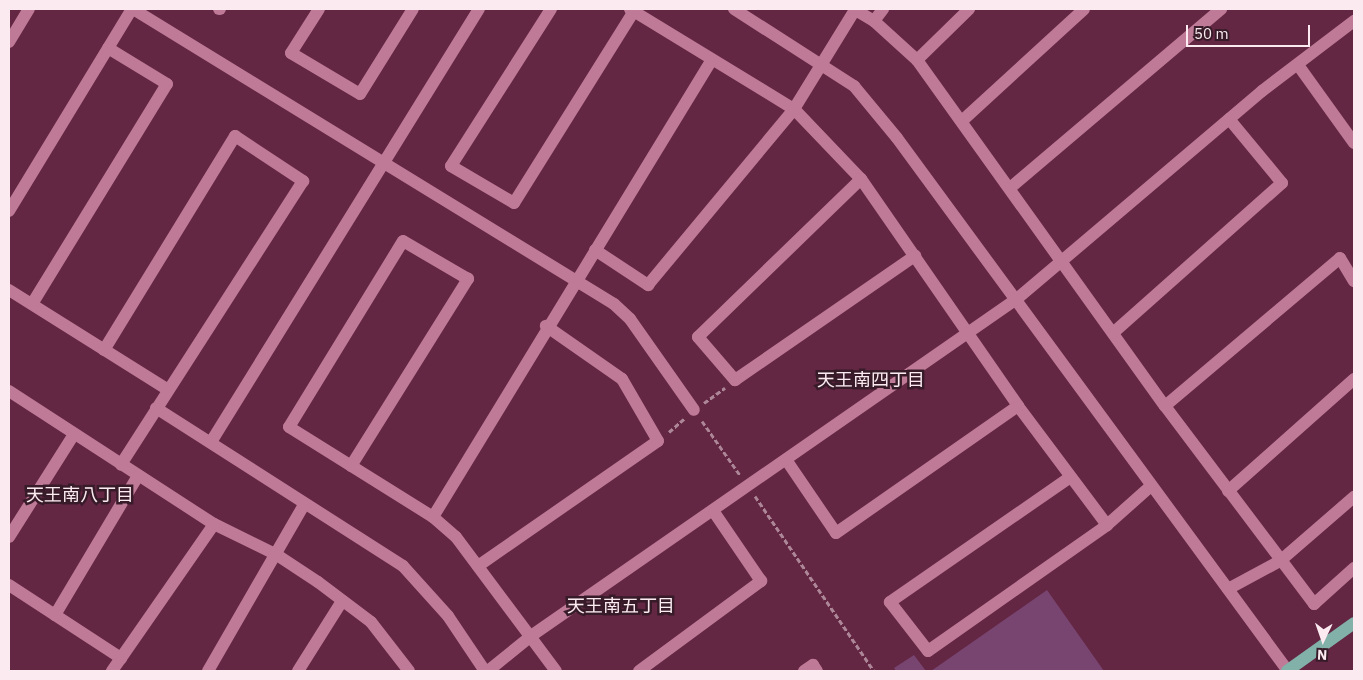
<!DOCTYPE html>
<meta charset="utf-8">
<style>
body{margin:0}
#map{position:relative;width:1363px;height:680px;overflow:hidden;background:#632643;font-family:"IBM Plex Sans","Noto Sans JP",sans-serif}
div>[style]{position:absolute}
.building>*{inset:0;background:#784470}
.path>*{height:3px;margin-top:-1.5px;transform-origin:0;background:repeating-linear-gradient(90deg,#ad8698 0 5px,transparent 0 7.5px)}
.street>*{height:12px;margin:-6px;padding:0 6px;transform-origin:6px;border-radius:6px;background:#bf7a97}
.primary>*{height:12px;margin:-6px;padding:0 6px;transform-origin:6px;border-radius:6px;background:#81b1a9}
span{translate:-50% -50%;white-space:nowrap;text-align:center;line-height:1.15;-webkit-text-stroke:5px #371b28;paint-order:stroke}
.neighbourhood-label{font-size:18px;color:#fbebf1}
.frame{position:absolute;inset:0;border:10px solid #fbebf1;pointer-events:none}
.north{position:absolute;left:1298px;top:615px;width:50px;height:50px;-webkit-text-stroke:4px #371b28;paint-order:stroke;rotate:183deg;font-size:14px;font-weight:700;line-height:20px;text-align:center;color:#fbebf1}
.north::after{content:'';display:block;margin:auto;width:18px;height:22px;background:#fbebf1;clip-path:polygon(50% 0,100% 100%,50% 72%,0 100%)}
.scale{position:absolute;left:1186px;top:25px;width:124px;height:22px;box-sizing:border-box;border:2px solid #fbebf1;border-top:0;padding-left:6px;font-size:15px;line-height:18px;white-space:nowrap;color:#fbebf1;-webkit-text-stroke:4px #371b28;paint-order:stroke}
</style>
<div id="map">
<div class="building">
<i style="clip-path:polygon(1047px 590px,1104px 671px,931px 671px)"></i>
<i style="clip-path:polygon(914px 655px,926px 671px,896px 671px,894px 668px)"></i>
</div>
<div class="path">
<i style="left:704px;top:403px;width:26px;rotate:-36deg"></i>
<i style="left:702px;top:421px;width:66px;rotate:54.9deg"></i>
<i style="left:669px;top:432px;width:21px;rotate:-41deg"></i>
<i style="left:755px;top:496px;width:212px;rotate:55.8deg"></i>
</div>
<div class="street">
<i style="left:133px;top:9px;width:564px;rotate:31.52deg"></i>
<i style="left:614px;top:304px;width:22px;rotate:43deg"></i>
<i style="left:630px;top:319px;width:111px;rotate:54.9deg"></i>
<i style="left:219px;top:9px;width:1px"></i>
<i style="left:319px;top:9px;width:52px;rotate:122.5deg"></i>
<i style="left:291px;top:53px;width:80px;rotate:30.7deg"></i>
<i style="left:360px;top:94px;width:100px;rotate:-58.1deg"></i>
<i style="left:551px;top:9px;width:186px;rotate:122.5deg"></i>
<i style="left:451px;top:166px;width:73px;rotate:30.4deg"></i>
<i style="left:514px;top:203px;width:226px;rotate:-58deg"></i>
<i style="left:630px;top:9px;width:192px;rotate:31.4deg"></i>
<i style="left:794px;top:109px;width:97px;rotate:46.3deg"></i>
<i style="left:861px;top:179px;width:276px;rotate:55.3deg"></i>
<i style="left:1018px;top:406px;width:149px;rotate:53.2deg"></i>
<i style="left:734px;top:9px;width:143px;rotate:32.7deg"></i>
<i style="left:854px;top:86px;width:67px;rotate:50.4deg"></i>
<i style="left:897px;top:138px;width:661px;rotate:53.74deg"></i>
<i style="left:854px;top:9px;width:23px;rotate:31deg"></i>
<i style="left:874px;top:21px;width:58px;rotate:42.2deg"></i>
<i style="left:917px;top:60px;width:426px;rotate:54.4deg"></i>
<i style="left:1165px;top:406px;width:248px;rotate:53deg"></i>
<i style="left:1314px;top:604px;width:54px;rotate:-42deg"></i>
<i style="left:874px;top:21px;width:15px;rotate:-53deg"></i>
<i style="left:9px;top:42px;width:39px;rotate:-59deg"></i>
<i style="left:917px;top:60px;width:73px;rotate:-44.4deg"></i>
<i style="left:1298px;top:65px;width:96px;rotate:54.3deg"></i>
<i style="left:963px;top:120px;width:164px;rotate:-42.5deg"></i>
<i style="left:861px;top:179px;width:227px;rotate:135.9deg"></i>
<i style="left:698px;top:337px;width:57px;rotate:49.3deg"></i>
<i style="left:735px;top:380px;width:219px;rotate:-34.6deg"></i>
<i style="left:1010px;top:188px;width:277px;rotate:-40.3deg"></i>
<i style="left:9px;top:211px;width:237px;rotate:-58.7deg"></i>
<i style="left:595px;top:250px;width:64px;rotate:33.4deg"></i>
<i style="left:648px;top:285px;width:229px;rotate:-50.3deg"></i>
<i style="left:794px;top:109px;width:116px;rotate:-58.4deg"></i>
<i style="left:9px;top:290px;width:186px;rotate:32.1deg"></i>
<i style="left:32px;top:304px;width:258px;rotate:-58.5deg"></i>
<i style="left:167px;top:84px;width:69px;rotate:-148.6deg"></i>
<i style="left:1113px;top:333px;width:226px;rotate:-41.6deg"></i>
<i style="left:1282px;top:183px;width:83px;rotate:-129.6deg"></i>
<i style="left:104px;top:350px;width:251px;rotate:-58.5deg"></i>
<i style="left:235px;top:136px;width:82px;rotate:33.5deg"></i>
<i style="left:303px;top:181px;width:337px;rotate:122.7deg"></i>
<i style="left:9px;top:391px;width:244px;rotate:33deg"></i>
<i style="left:214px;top:524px;width:70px;rotate:26.2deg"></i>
<i style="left:277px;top:555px;width:49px;rotate:33.4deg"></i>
<i style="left:318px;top:582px;width:66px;rotate:37deg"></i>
<i style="left:371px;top:622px;width:62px;rotate:52.2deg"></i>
<i style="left:1165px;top:406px;width:229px;rotate:-40.2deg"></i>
<i style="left:1340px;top:258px;width:27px;rotate:59deg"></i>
<i style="left:156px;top:408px;width:293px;rotate:32.6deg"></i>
<i style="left:403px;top:566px;width:67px;rotate:48deg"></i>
<i style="left:448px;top:616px;width:66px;rotate:56.1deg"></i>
<i style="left:211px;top:442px;width:509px;rotate:-58.25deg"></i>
<i style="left:787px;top:461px;width:87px;rotate:55.8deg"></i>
<i style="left:836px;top:533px;width:222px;rotate:-34.9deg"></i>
<i style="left:351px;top:466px;width:221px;rotate:-58deg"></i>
<i style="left:468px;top:279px;width:75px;rotate:-149.7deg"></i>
<i style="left:403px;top:241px;width:218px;rotate:121.5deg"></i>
<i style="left:289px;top:427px;width:170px;rotate:32deg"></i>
<i style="left:433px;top:517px;width:30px;rotate:41deg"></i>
<i style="left:456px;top:537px;width:167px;rotate:53.3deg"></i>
<i style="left:1069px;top:478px;width:218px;rotate:145.3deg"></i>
<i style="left:890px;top:602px;width:62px;rotate:52.2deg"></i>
<i style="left:928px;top:651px;width:219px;rotate:-35.1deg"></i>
<i style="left:1107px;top:525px;width:59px;rotate:-41.6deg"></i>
<i style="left:1228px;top:491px;width:169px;rotate:-41.6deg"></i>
<i style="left:433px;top:517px;width:534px;rotate:-58.63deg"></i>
<i style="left:9px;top:537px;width:122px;rotate:-57.7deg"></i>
<i style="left:478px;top:566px;width:219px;rotate:-34.8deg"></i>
<i style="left:658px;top:441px;width:72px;rotate:-120.1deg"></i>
<i style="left:622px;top:379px;width:93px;rotate:-145.1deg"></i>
<i style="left:9px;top:585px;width:134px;rotate:33.1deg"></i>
<i style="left:121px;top:658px;width:16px;rotate:125deg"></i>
<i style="left:1228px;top:589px;width:59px;rotate:-28.3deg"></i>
<i style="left:1280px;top:561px;width:98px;rotate:-40.9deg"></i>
<i style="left:55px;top:615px;width:162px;rotate:-59.2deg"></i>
<i style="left:121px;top:658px;width:163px;rotate:-55.2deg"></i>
<i style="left:208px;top:671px;width:192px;rotate:-60deg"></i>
<i style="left:298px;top:671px;width:83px;rotate:-57.8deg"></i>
<i style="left:488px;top:671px;width:55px;rotate:-39.1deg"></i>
<i style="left:531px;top:636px;width:593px;rotate:-34.76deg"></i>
<i style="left:1018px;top:298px;width:320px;rotate:-40.3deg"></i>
<i style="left:1262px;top:91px;width:116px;rotate:-37.3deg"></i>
<i style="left:639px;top:671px;width:152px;rotate:-36.4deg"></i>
<i style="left:761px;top:581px;width:83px;rotate:-124.3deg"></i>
<i style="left:804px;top:671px;width:11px;rotate:-34deg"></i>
<i style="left:813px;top:665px;width:7px;rotate:56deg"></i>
</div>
<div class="primary">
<i style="left:1287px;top:671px;width:82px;rotate:-35.6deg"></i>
</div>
<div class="neighbourhood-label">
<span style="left:871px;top:380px">天王南四丁目</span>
<span style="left:80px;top:495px">天王南八丁目</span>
<span style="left:621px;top:606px">天王南五丁目</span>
</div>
<div class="frame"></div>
<div class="north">N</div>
<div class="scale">50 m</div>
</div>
